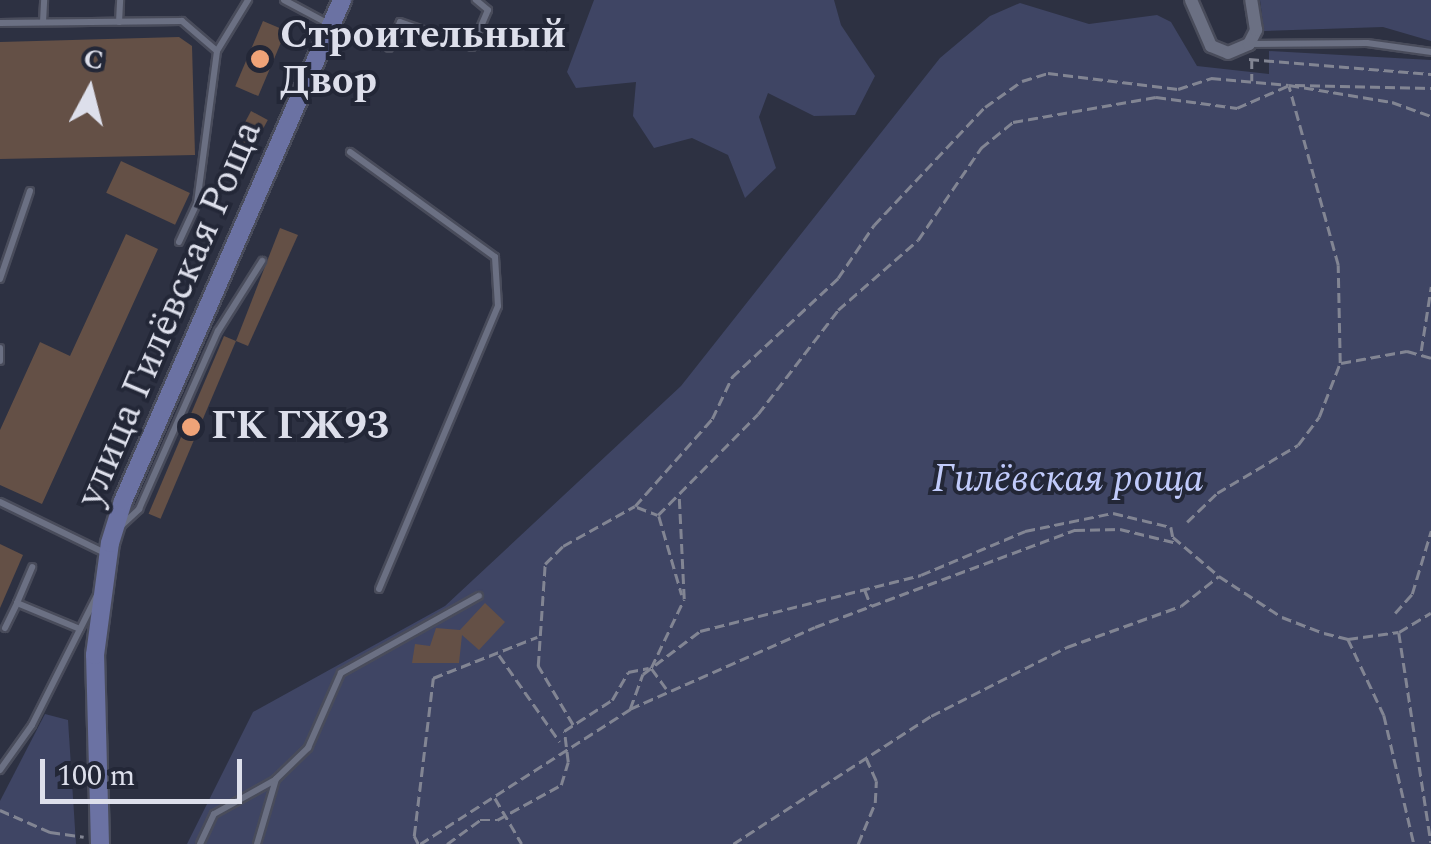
<!DOCTYPE html>
<meta charset="utf-8">
<style>
body{margin:0}
#map{position:relative;width:1431px;height:844px;overflow:hidden;background:#2d3142;font-family:Spectral,serif}
div>[style]{position:absolute}
.green>*{inset:0;background:#3f4564}
.building>*{inset:0;background:#645046;transform-origin:0 0}
.path>*{height:2.5px;margin-top:-1.25px;transform-origin:0;background:repeating-linear-gradient(90deg,#828593 0 10px,transparent 0 15px)}
.roads{filter:drop-shadow(2px 0 #494c5b) drop-shadow(-2px 0 #494c5b) drop-shadow(0 2px #494c5b) drop-shadow(0 -2px #494c5b)}
.lane>*{height:6px;margin:-3px;padding:0 3px;transform-origin:3px;border-radius:3px;background:#6b7083}
.street>*{height:12px;margin:-6px;padding:0 6px;transform-origin:6px;border-radius:6px;background:#6b7083}
.secondary>*{height:18px;margin:-9px;padding:0 9px;transform-origin:9px;border-radius:9px;background:#6b72a3}
.dots>*{width:28px;height:28px;translate:-50% -50%;box-sizing:border-box;border:5px solid #232737;border-radius:50%}
span{translate:-50% -50%;white-space:nowrap;text-align:center;line-height:1.15;-webkit-text-stroke:8px #232737;paint-order:stroke}
.poi-label{font-size:40px;color:#dddfeb;font-weight:700}
.left{translate:0 -50%;text-align:left}
.street-label{font-size:40px;color:#dddfeb}
.park-label{font-size:40px;color:#c1cbfb;font-style:italic}
.north{position:absolute;left:40px;top:40px;width:100px;height:100px;-webkit-text-stroke:8px #232737;paint-order:stroke;rotate:7deg;font-size:28px;font-weight:700;line-height:40px;text-align:center;color:#dddfeb}
.north::after{content:'';display:block;margin:auto;width:35px;height:45px;background:#dddfeb;clip-path:polygon(50% 0,100% 100%,50% 72%,0 100%)}
.scale{position:absolute;left:40px;top:759px;width:202px;height:45px;box-sizing:border-box;border:5px solid #dddfeb;border-top:0;padding-left:12px;font-size:30px;line-height:35px;white-space:nowrap;color:#dddfeb;-webkit-text-stroke:8px #232737;paint-order:stroke}
</style>
<div id="map">
<div class="green">
<i style="clip-path:polygon(594px 0,834px 0,841px 25px,875px 76px,855px 115px,814px 116px,768px 93px,759px 117px,776px 168px,745px 198px,728px 155px,692px 138px,654px 148px,633px 116px,636px 82px,576px 88px,567px 72px)"></i>
<i style="clip-path:polygon(1260px 0,1431px 0,1431px 41px,1383px 27px,1264px 31px)"></i>
<i style="clip-path:polygon(1020px 3px,1089px 24px,1157px 15px,1171px 22px,1197px 66px,1269px 74px,1269px 51px,1431px 60px,1431px 844px,187px 844px,253px 712px,445px 606px,681px 386px,940px 58px,990px 16px)"></i>
<i style="clip-path:polygon(45px 714px,68px 720px,76px 844px,0 844px,0 801px)"></i>
</div>
<div class="building">
<i style="left:263px;top:21px;width:25px;height:71px;rotate:23deg"></i>
<i style="clip-path:polygon(179px 37px,192px 46px,195px 155px,0 159px,0 42px)"></i>
<i style="left:251px;top:111px;width:19px;height:41px;rotate:28deg"></i>
<i style="left:121px;top:161px;width:76px;height:35px;rotate:25deg"></i>
<i style="clip-path:polygon(280px 228px,298px 235px,248px 346px,236px 341px)"></i>
<i style="clip-path:polygon(126px 234px,158px 249px,42px 504px,0 485px,0 430px,40px 342px,70px 356px)"></i>
<i style="left:224px;top:336px;width:13px;height:193px;rotate:23deg"></i>
<i style="clip-path:polygon(0 544px,23px 555px,0 608px)"></i>
<i style="clip-path:polygon(485px 603px,505px 622px,479px 650px,462px 635px,459px 663px,412px 663px,415px 644px,430px 646px,436px 628px,460px 630px)"></i>
</div>
<div class="path">
<i style="left:1249px;top:59px;width:183px;rotate:4.7deg"></i>
<i style="left:1252px;top:59px;width:22px;rotate:90deg"></i>
<i style="left:1295px;top:85px;width:136px;rotate:1.3deg"></i>
<i style="left:1421px;top:351px;width:65px;rotate:-81.1deg"></i>
<i style="left:1341px;top:363px;width:67px;rotate:-10.3deg"></i>
<i style="left:1407px;top:351px;width:25px;rotate:16deg"></i>
<i style="left:637px;top:507px;width:22px;rotate:21deg"></i>
<i style="left:658px;top:515px;width:142px;rotate:-45.3deg"></i>
<i style="left:758px;top:414px;width:131px;rotate:-52.4deg"></i>
<i style="left:838px;top:310px;width:106px;rotate:-41.2deg"></i>
<i style="left:918px;top:240px;width:112px;rotate:-55.6deg"></i>
<i style="left:981px;top:148px;width:41px;rotate:-39.1deg"></i>
<i style="left:1013px;top:122px;width:145px;rotate:-9.9deg"></i>
<i style="left:1156px;top:97px;width:82px;rotate:7.7deg"></i>
<i style="left:1237px;top:108px;width:55px;rotate:-23.7deg"></i>
<i style="left:659px;top:516px;width:82px;rotate:73.8deg"></i>
<i style="left:1187px;top:522px;width:42px;rotate:-44deg"></i>
<i style="left:1217px;top:493px;width:94px;rotate:-30.7deg"></i>
<i style="left:1298px;top:445px;width:35px;rotate:-53deg"></i>
<i style="left:1319px;top:417px;width:58px;rotate:-68.7deg"></i>
<i style="left:1340px;top:363px;width:98px;rotate:-91.2deg"></i>
<i style="left:1338px;top:265px;width:185px;rotate:-105.4deg"></i>
<i style="left:865px;top:590px;width:17px;rotate:69deg"></i>
<i style="left:1395px;top:613px;width:25px;rotate:-48deg"></i>
<i style="left:1412px;top:594px;width:66px;rotate:-73.2deg"></i>
<i style="left:1399px;top:633px;width:212px;rotate:81.3deg"></i>
<i style="left:1348px;top:639px;width:84px;rotate:64.7deg"></i>
<i style="left:1384px;top:715px;width:132px;rotate:76.9deg"></i>
<i style="left:499px;top:655px;width:106px;rotate:55deg"></i>
<i style="left:666px;top:689px;width:26px;rotate:-126deg"></i>
<i style="left:651px;top:668px;width:76px;rotate:-64.4deg"></i>
<i style="left:684px;top:599px;width:104px;rotate:-92.8deg"></i>
<i style="left:630px;top:709px;width:37px;rotate:-70deg"></i>
<i style="left:643px;top:674px;width:71px;rotate:-37deg"></i>
<i style="left:700px;top:631px;width:228px;rotate:-14.2deg"></i>
<i style="left:921px;top:575px;width:113px;rotate:-22.9deg"></i>
<i style="left:1025px;top:531px;width:90px;rotate:-11.6deg"></i>
<i style="left:1113px;top:513px;width:60px;rotate:13.6deg"></i>
<i style="left:1171px;top:527px;width:10px;rotate:79deg"></i>
<i style="left:1173px;top:537px;width:60px;rotate:40.3deg"></i>
<i style="left:1219px;top:576px;width:75px;rotate:33.1deg"></i>
<i style="left:1282px;top:617px;width:45px;rotate:20.9deg"></i>
<i style="left:1324px;top:633px;width:25px;rotate:14deg"></i>
<i style="left:1348px;top:639px;width:51px;rotate:-7.8deg"></i>
<i style="left:1399px;top:632px;width:37px;rotate:-31deg"></i>
<i style="left:573px;top:725px;width:69px;rotate:-120.7deg"></i>
<i style="left:538px;top:666px;width:102px;rotate:-86.1deg"></i>
<i style="left:545px;top:564px;width:25px;rotate:-45deg"></i>
<i style="left:563px;top:546px;width:82px;rotate:-29.1deg"></i>
<i style="left:635px;top:506px;width:116px;rotate:-48.5deg"></i>
<i style="left:712px;top:419px;width:47px;rotate:-64.5deg"></i>
<i style="left:732px;top:377px;width:145px;rotate:-43deg"></i>
<i style="left:838px;top:278px;width:64px;rotate:-55.8deg"></i>
<i style="left:874px;top:225px;width:162px;rotate:-46.8deg"></i>
<i style="left:985px;top:107px;width:45px;rotate:-35.1deg"></i>
<i style="left:1022px;top:81px;width:27px;rotate:-17deg"></i>
<i style="left:1048px;top:73px;width:131px;rotate:7deg"></i>
<i style="left:1178px;top:89px;width:35px;rotate:-18deg"></i>
<i style="left:1211px;top:78px;width:78px;rotate:5.1deg"></i>
<i style="left:1289px;top:85px;width:104px;rotate:9.4deg"></i>
<i style="left:1392px;top:102px;width:41px;rotate:19.7deg"></i>
<i style="left:495px;top:798px;width:53px;rotate:59.6deg"></i>
<i style="left:0;top:810px;width:55px;rotate:23.7deg"></i>
<i style="left:50px;top:832px;width:34px;rotate:8deg"></i>
<i style="left:418px;top:844px;width:9px;rotate:-117deg"></i>
<i style="left:414px;top:836px;width:159px;rotate:-83.1deg"></i>
<i style="left:433px;top:678px;width:112px;rotate:-21.5deg"></i>
<i style="left:420px;top:844px;width:250px;rotate:-32.7deg"></i>
<i style="left:630px;top:709px;width:202px;rotate:-23.9deg"></i>
<i style="left:815px;top:627px;width:278px;rotate:-20.5deg"></i>
<i style="left:1075px;top:530px;width:45px;rotate:-1.3deg"></i>
<i style="left:1120px;top:529px;width:59px;rotate:13.8deg"></i>
<i style="left:447px;top:844px;width:41px;rotate:-36deg"></i>
<i style="left:480px;top:820px;width:17px"></i>
<i style="left:497px;top:820px;width:73px;rotate:-28.7deg"></i>
<i style="left:561px;top:785px;width:24px;rotate:-73deg"></i>
<i style="left:568px;top:762px;width:31px;rotate:-97deg"></i>
<i style="left:564px;top:731px;width:57px;rotate:-32.9deg"></i>
<i style="left:612px;top:700px;width:32px;rotate:-60deg"></i>
<i style="left:628px;top:672px;width:21px;rotate:-11deg"></i>
<i style="left:733px;top:844px;width:236px;rotate:-32.9deg"></i>
<i style="left:931px;top:716px;width:153px;rotate:-26.9deg"></i>
<i style="left:1067px;top:647px;width:121px;rotate:-19.8deg"></i>
<i style="left:1181px;top:606px;width:48px;rotate:-38.3deg"></i>
<i style="left:858px;top:844px;width:44px;rotate:-67.5deg"></i>
<i style="left:875px;top:803px;width:22px;rotate:-87deg"></i>
<i style="left:876px;top:781px;width:27px;rotate:-114deg"></i>
</div>
<div class="roads">
<div class="lane">
<i style="left:284px;top:0;width:49px;rotate:28.1deg"></i>
<i style="left:43px;top:22px;width:22px;rotate:-87deg"></i>
<i style="left:119px;top:22px;width:22px;rotate:-87deg"></i>
<i style="left:0;top:23px;width:182px;rotate:-0.6deg"></i>
<i style="left:182px;top:21px;width:46px;rotate:40.6deg"></i>
<i style="left:1250px;top:44px;width:117px;rotate:-0.5deg"></i>
<i style="left:1367px;top:43px;width:65px;rotate:8deg"></i>
<i style="left:389px;top:48px;width:28px;rotate:-67deg"></i>
<i style="left:400px;top:22px;width:76px;rotate:19.1deg"></i>
<i style="left:472px;top:47px;width:40px;rotate:-66.6deg"></i>
<i style="left:488px;top:10px;width:16px;rotate:-140deg"></i>
<i style="left:350px;top:152px;width:179px;rotate:35.9deg"></i>
<i style="left:495px;top:257px;width:49px;rotate:86.5deg"></i>
<i style="left:498px;top:306px;width:307px;rotate:112.8deg"></i>
<i style="left:179px;top:242px;width:43px;rotate:-65.2deg"></i>
<i style="left:197px;top:203px;width:153px;rotate:-82.5deg"></i>
<i style="left:217px;top:51px;width:60px;rotate:-58.7deg"></i>
<i style="left:0;top:279px;width:93px;rotate:-71.2deg"></i>
<i style="left:0;top:348px;width:13px;rotate:90deg"></i>
<i style="left:0;top:502px;width:119px;rotate:25.9deg"></i>
<i style="left:121px;top:526px;width:25px;rotate:-43deg"></i>
<i style="left:139px;top:509px;width:195px;rotate:-66.1deg"></i>
<i style="left:218px;top:331px;width:83px;rotate:-57.8deg"></i>
<i style="left:17px;top:603px;width:39px;rotate:-67deg"></i>
<i style="left:5px;top:628px;width:28px;rotate:-64deg"></i>
<i style="left:17px;top:603px;width:68px;rotate:22.4deg"></i>
<i style="left:0;top:770px;width:55px;rotate:-54.6deg"></i>
<i style="left:32px;top:725px;width:145px;rotate:-63.4deg"></i>
<i style="left:200px;top:844px;width:33px;rotate:-65deg"></i>
<i style="left:214px;top:814px;width:70px;rotate:-29.1deg"></i>
<i style="left:257px;top:844px;width:68px;rotate:-73.7deg"></i>
<i style="left:276px;top:779px;width:45px;rotate:-44.1deg"></i>
<i style="left:308px;top:748px;width:82px;rotate:-66.3deg"></i>
<i style="left:341px;top:673px;width:158px;rotate:-29.2deg"></i>
</div>
<div class="street">
<i style="left:1191px;top:0;width:50px;rotate:66.5deg"></i>
<i style="left:1211px;top:46px;width:18px;rotate:22deg"></i>
<i style="left:1228px;top:53px;width:23px;rotate:-23deg"></i>
<i style="left:1249px;top:44px;width:16px;rotate:-63deg"></i>
<i style="left:1256px;top:30px;width:30px;rotate:-99deg"></i>
</div>
<div class="secondary">
<i style="left:100px;top:844px;width:189px;rotate:-91.5deg"></i>
<i style="left:95px;top:655px;width:113px;rotate:-82.4deg"></i>
<i style="left:110px;top:543px;width:44px;rotate:-72.8deg"></i>
<i style="left:123px;top:501px;width:547px;rotate:-66.39deg"></i>
</div>
</div>
<div class="dots">
<i style="left:260px;top:59px;background:#efa378"></i>
<i style="left:191px;top:427px;background:#efa378"></i>
</div>
<div class="poi-label">
<span class="left" style="left:280px;top:59px">Строительный<br>Двор</span>
<span class="left" style="left:211px;top:427px">ГК ГЖ93</span>
</div>
<div class="street-label">
<span style="left:170px;top:314px;rotate:-67deg">улица Гилёвская Роща</span>
</div>
<div class="park-label">
<span style="left:1068px;top:480px">Гилёвская роща</span>
</div>
<div class="north">С</div>
<div class="scale">100 m</div>
</div>
